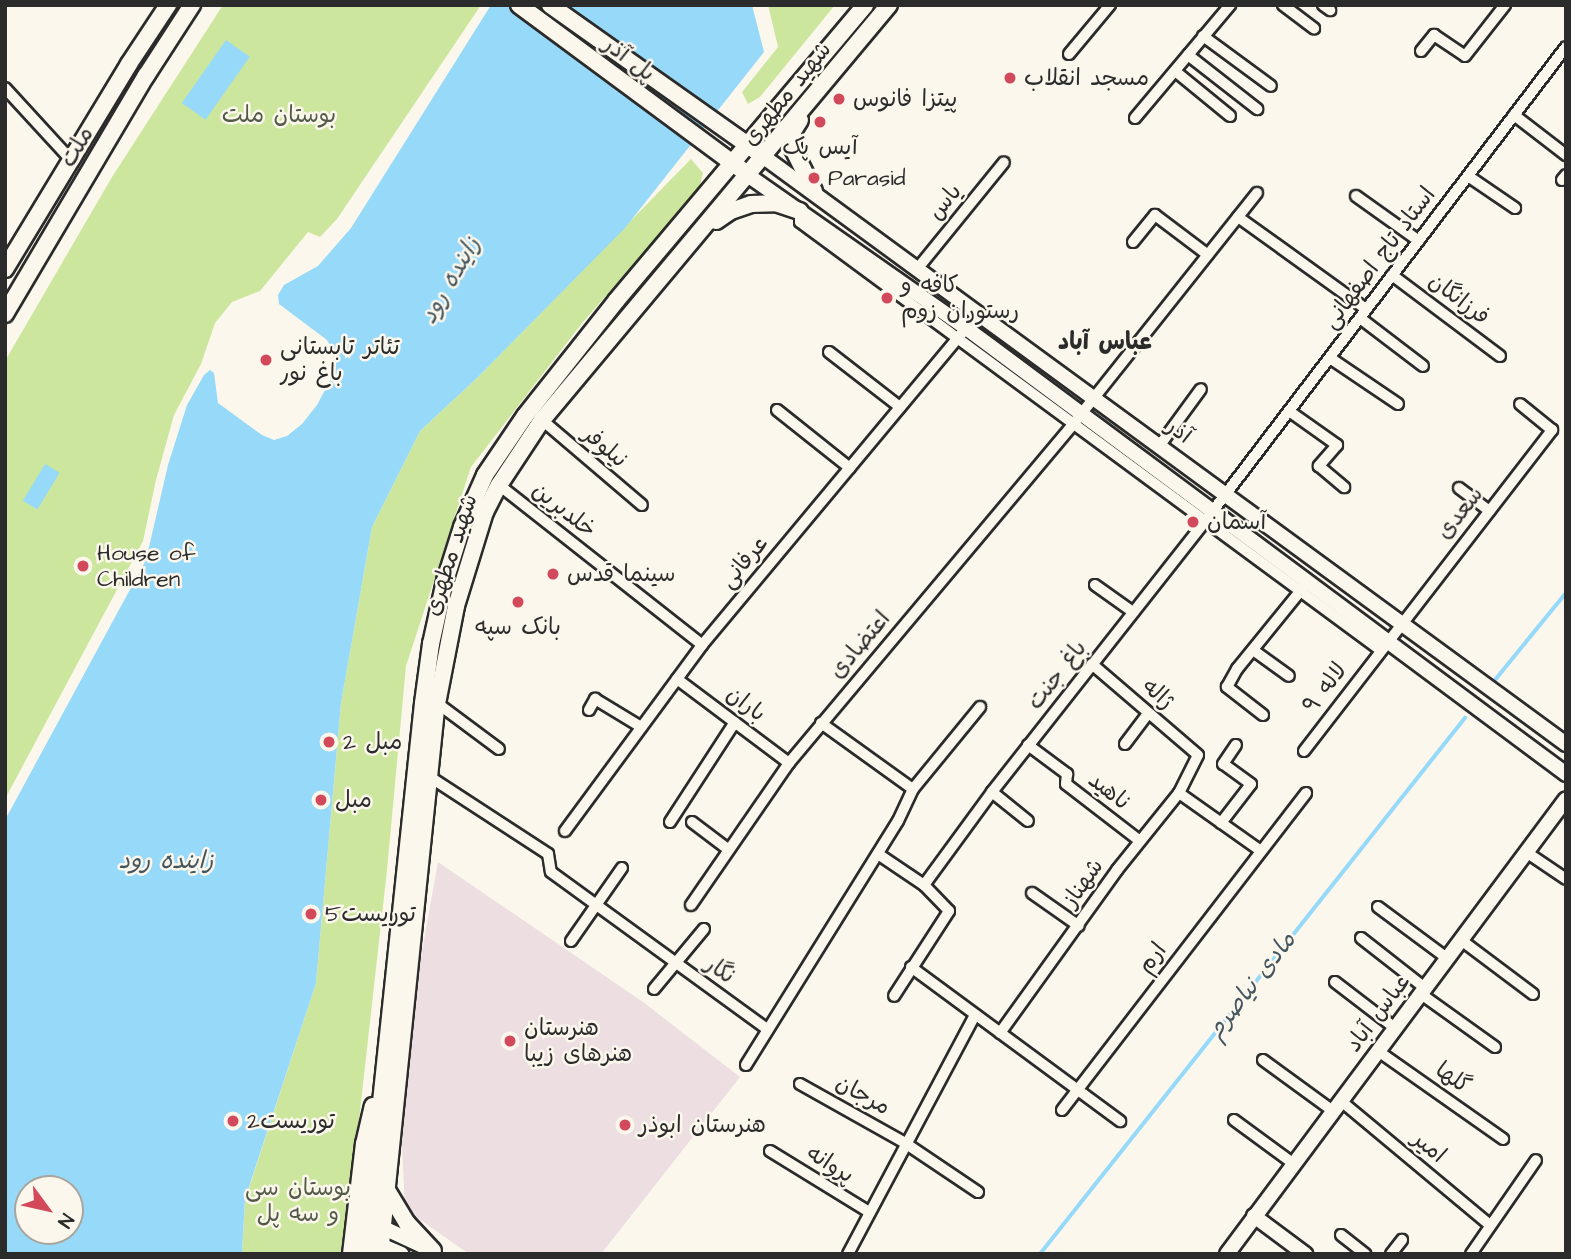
<!DOCTYPE html>
<meta charset="utf-8">
<style>
body{margin:0}
#map{position:relative;width:1571px;height:1259px;overflow:hidden;background:#fbf7ec;font-family:"Architects Daughter","Playpen Sans Arabic",sans-serif}
div>[style]{position:absolute}
.built>*{inset:0;background:#eddee2}
.green>*{inset:0;background:#cce79d}
.water>*{inset:0;background:#97d9f9;transform-origin:0 0}
.stream>*{height:3.5px;margin:-1.75px;padding:0 1.75px;transform-origin:1.75px;border-radius:1.75px;background:#97d9f9}
.roads{filter:drop-shadow(2px 0 #2b2b2b) drop-shadow(-2px 0 #2b2b2b) drop-shadow(0 2px #2b2b2b) drop-shadow(0 -2px #2b2b2b)}
.street>*{height:10px;margin:-5px;padding:0 5px;transform-origin:5px;border-radius:5px;background:#fbf7ec}
.secondary>*{height:14px;margin:-7px;padding:0 7px;transform-origin:7px;border-radius:7px;background:#fbf7ec}
.primary>*{height:16px;margin:-8px;padding:0 8px;transform-origin:8px;border-radius:8px;background:#fbf7ec}
.dots>*{width:19px;height:19px;translate:-50% -50%;box-sizing:border-box;border:4px solid #fbf7ec;border-radius:50%}
span{translate:-50% -50%;white-space:nowrap;text-align:center;line-height:1.15;-webkit-text-stroke:5px #fbf7ec;paint-order:stroke}
.street-label{font-size:23px;color:#2b2b2b}
.poi-label{font-size:23px;color:#2b2b2b}
.left{translate:0 -50%;text-align:left}
.park-label{font-size:23px;color:#535a48}
.water-label{font-size:24px;color:#46565e;font-style:italic}
.neighbourhood-label{font-size:24px;color:#2b2b2b;font-weight:700}
.frame{position:absolute;inset:0;border:7px solid #2b2b2b;pointer-events:none}
.north{position:absolute;left:14px;top:1175px;width:70px;height:70px;box-sizing:border-box;background:#fbf7ec;border:2px solid #a8a59f;border-radius:50%;rotate:123deg;font-size:19px;font-weight:700;line-height:28px;text-align:center;color:#2b2b2b}
.north::after{content:'';display:block;margin:auto;width:24px;height:32px;background:#d1495b;clip-path:polygon(50% 0,100% 100%,50% 72%,0 100%)}
</style>
<div id="map">
<div class="built">
<i style="clip-path:polygon(438px 862px,643px 1002px,740px 1077px,601px 1254px,469px 1254px,405px 1209px,399px 1079px)"></i>
</div>
<div class="green">
<i style="clip-path:polygon(223px 5px,481px 5px,337px 219px,320px 237px,308px 232px,260px 291px,232px 302px,215px 323px,201px 364px,174px 415px,156px 480px,143px 541px,5px 799px,5px 361px,112px 177px)"></i>
<i style="clip-path:polygon(768px 5px,835px 5px,760px 97px,748px 104px,742px 92px,778px 47px)"></i>
<i style="clip-path:polygon(691px 159px,703px 173px,699px 189px,583px 322px,471px 467px,406px 666px,387px 870px,344px 1254px,242px 1254px,245px 1200px,316px 983px,341px 703px,372px 527px,420px 431px,477px 378px)"></i>
</div>
<div class="water">
<i style="clip-path:polygon(evenodd,491px 5px,752px 5px,764px 52px,625px 228px,477px 378px,420px 431px,372px 527px,341px 703px,316px 983px,245px 1199px,242px 1254px,5px 1254px,5px 820px,146px 560px,168px 465px,187px 405px,204px 375px,210px 370px,214px 373px,218px 403px,262px 435px,274px 440px,287px 436px,302px 424px,317px 405px,335px 371px,333px 351px,327px 340px,279px 304px,278px 295px,284px 285px,318px 266px,351px 228px,491px 5px,28px 1189px,70px 1189px,70px 1231px,28px 1231px,28px 1189px)"></i>
<i style="left:226px;top:40px;width:29px;height:77px;rotate:35deg"></i>
<i style="left:45px;top:464px;width:17px;height:43px;rotate:31deg"></i>
</div>
<div class="stream">
<i style="left:1495px;top:680px;width:112px;rotate:-50.8deg"></i>
<i style="left:1040px;top:1254px;width:684px;rotate:-51.59deg"></i>
</div>
<div class="roads">
<div class="street">
<i style="left:1283px;top:5px;width:39px;rotate:37deg"></i>
<i style="left:1323px;top:5px;width:9px;rotate:36deg"></i>
<i style="left:1203px;top:36px;width:84px;rotate:36.3deg"></i>
<i style="left:1421px;top:51px;width:21px;rotate:-51deg"></i>
<i style="left:1434px;top:35px;width:37px;rotate:34deg"></i>
<i style="left:1465px;top:56px;width:65px;rotate:-51.9deg"></i>
<i style="left:1069px;top:54px;width:64px;rotate:-50.1deg"></i>
<i style="left:1188px;top:55px;width:88px;rotate:38deg"></i>
<i style="left:1175px;top:71px;width:71px;rotate:39.3deg"></i>
<i style="left:5px;top:88px;width:99px;rotate:47.5deg"></i>
<i style="left:1514px;top:115px;width:66px;rotate:37.6deg"></i>
<i style="left:1135px;top:118px;width:148px;rotate:-49.9deg"></i>
<i style="left:1468px;top:176px;width:57px;rotate:34.2deg"></i>
<i style="left:1562px;top:180px;width:6px;rotate:-51deg"></i>
<i style="left:1356px;top:196px;width:77px;rotate:35.5deg"></i>
<i style="left:800px;top:211px;width:11px;rotate:90deg"></i>
<i style="left:800px;top:222px;width:719px;rotate:36.41deg"></i>
<i style="left:1238px;top:217px;width:158px;rotate:35.7deg"></i>
<i style="left:1133px;top:242px;width:35px;rotate:-51deg"></i>
<i style="left:1155px;top:215px;width:66px;rotate:37deg"></i>
<i style="left:918px;top:268px;width:136px;rotate:-50.9deg"></i>
<i style="left:1392px;top:275px;width:135px;rotate:36.9deg"></i>
<i style="left:1360px;top:318px;width:79px;rotate:37.3deg"></i>
<i style="left:829px;top:352px;width:90px;rotate:37.8deg"></i>
<i style="left:1330px;top:358px;width:82px;rotate:34.1deg"></i>
<i style="left:777px;top:410px;width:93px;rotate:38.5deg"></i>
<i style="left:1289px;top:411px;width:59px;rotate:35.3deg"></i>
<i style="left:1337px;top:445px;width:28px;rotate:131deg"></i>
<i style="left:1319px;top:466px;width:33px;rotate:40deg"></i>
<i style="left:542px;top:420px;width:131px;rotate:40.4deg"></i>
<i style="left:1160px;top:445px;width:69px;rotate:-53.8deg"></i>
<i style="left:499px;top:485px;width:258px;rotate:38.2deg"></i>
<i style="left:1459px;top:488px;width:38px;rotate:37deg"></i>
<i style="left:1095px;top:585px;width:47px;rotate:35.4deg"></i>
<i style="left:1253px;top:650px;width:44px;rotate:35.8deg"></i>
<i style="left:677px;top:679px;width:140px;rotate:36.9deg"></i>
<i style="left:437px;top:703px;width:77px;rotate:36.6deg"></i>
<i style="left:589px;top:710px;width:13px;rotate:-61deg"></i>
<i style="left:595px;top:699px;width:54px;rotate:31.3deg"></i>
<i style="left:1263px;top:715px;width:46px;rotate:-142.1deg"></i>
<i style="left:1227px;top:687px;width:21px;rotate:-61deg"></i>
<i style="left:1237px;top:669px;width:109px;rotate:-50.9deg"></i>
<i style="left:821px;top:723px;width:113px;rotate:35.7deg"></i>
<i style="left:1125px;top:744px;width:38px;rotate:-53deg"></i>
<i style="left:1028px;top:745px;width:49px;rotate:36.6deg"></i>
<i style="left:1067px;top:774px;width:10px;rotate:96deg"></i>
<i style="left:1066px;top:784px;width:93px;rotate:37.6deg"></i>
<i style="left:1304px;top:751px;width:406px;rotate:-52.3deg"></i>
<i style="left:1552px;top:430px;width:41px;rotate:-140.9deg"></i>
<i style="left:430px;top:777px;width:141px;rotate:33.1deg"></i>
<i style="left:548px;top:854px;width:18px;rotate:81deg"></i>
<i style="left:551px;top:872px;width:267px;rotate:36deg"></i>
<i style="left:992px;top:792px;width:46px;rotate:38.9deg"></i>
<i style="left:1179px;top:793px;width:100px;rotate:35.3deg"></i>
<i style="left:670px;top:822px;width:119px;rotate:-57deg"></i>
<i style="left:692px;top:822px;width:46px;rotate:37.1deg"></i>
<i style="left:1221px;top:823px;width:49px;rotate:-52.4deg"></i>
<i style="left:1251px;top:784px;width:34px;rotate:-144deg"></i>
<i style="left:1223px;top:764px;width:23px;rotate:-56deg"></i>
<i style="left:565px;top:831px;width:231px;rotate:-53.6deg"></i>
<i style="left:702px;top:645px;width:406px;rotate:-50.2deg"></i>
<i style="left:1526px;top:852px;width:48px;rotate:34deg"></i>
<i style="left:878px;top:854px;width:55px;rotate:34deg"></i>
<i style="left:924px;top:885px;width:36px;rotate:46deg"></i>
<i style="left:949px;top:911px;width:101px;rotate:122.9deg"></i>
<i style="left:924px;top:885px;width:115px;rotate:-53.8deg"></i>
<i style="left:992px;top:792px;width:356px;rotate:-51.8deg"></i>
<i style="left:1212px;top:512px;width:584px;rotate:-52.72deg"></i>
<i style="left:1032px;top:893px;width:57px;rotate:35.1deg"></i>
<i style="left:691px;top:905px;width:173px;rotate:-55.4deg"></i>
<i style="left:789px;top:763px;width:444px;rotate:-50deg"></i>
<i style="left:1074px;top:423px;width:294px;rotate:-51.5deg"></i>
<i style="left:1378px;top:907px;width:86px;rotate:36.5deg"></i>
<i style="left:1361px;top:938px;width:81px;rotate:38deg"></i>
<i style="left:1461px;top:940px;width:90px;rotate:36.9deg"></i>
<i style="left:571px;top:941px;width:89px;rotate:-55.1deg"></i>
<i style="left:911px;top:967px;width:260px;rotate:36.4deg"></i>
<i style="left:1335px;top:982px;width:76px;rotate:37.5deg"></i>
<i style="left:654px;top:989px;width:78px;rotate:-50.2deg"></i>
<i style="left:1421px;top:994px;width:91px;rotate:35.6deg"></i>
<i style="left:1000px;top:1033px;width:201px;rotate:-54.3deg"></i>
<i style="left:1117px;top:870px;width:99px;rotate:-51.2deg"></i>
<i style="left:1179px;top:793px;width:42px;rotate:-63.4deg"></i>
<i style="left:1198px;top:755px;width:140px;rotate:-139.4deg"></i>
<i style="left:1378px;top:1051px;width:153px;rotate:35.1deg"></i>
<i style="left:1263px;top:1060px;width:87px;rotate:36.1deg"></i>
<i style="left:746px;top:1065px;width:287px;rotate:-58.1deg"></i>
<i style="left:898px;top:821px;width:35px;rotate:-65deg"></i>
<i style="left:913px;top:789px;width:106px;rotate:-50.7deg"></i>
<i style="left:800px;top:1084px;width:120px;rotate:29.3deg"></i>
<i style="left:905px;top:1143px;width:88px;rotate:33.9deg"></i>
<i style="left:1341px;top:1101px;width:194px;rotate:39.8deg"></i>
<i style="left:1062px;top:1110px;width:400px;rotate:-52.4deg"></i>
<i style="left:1234px;top:1120px;width:74px;rotate:36.3deg"></i>
<i style="left:770px;top:1151px;width:116px;rotate:31.6deg"></i>
<i style="left:1341px;top:1235px;width:31px;rotate:38deg"></i>
<i style="left:848px;top:1254px;width:271px;rotate:-62deg"></i>
<i style="left:1391px;top:1254px;width:18px;rotate:-52deg"></i>
<i style="left:1471px;top:1254px;width:114px;rotate:-55.3deg"></i>
</div>
<div class="secondary">
<i style="left:764px;top:157px;width:994px;rotate:36.2deg"></i>
<i style="left:749px;top:176px;width:265px;rotate:35deg"></i>
<i style="left:966px;top:328px;width:748px;rotate:36.62deg"></i>
<i style="left:1254px;top:1216px;width:64px;rotate:36.7deg"></i>
<i style="left:375px;top:1224px;width:60px;rotate:24.8deg"></i>
<i style="left:371px;top:1241px;width:33px;rotate:23deg"></i>
<i style="left:1227px;top:1254px;width:567px;rotate:-53.31deg"></i>
</div>
<div class="primary">
<i style="left:519px;top:5px;width:277px;rotate:36.5deg"></i>
<i style="left:550px;top:5px;width:252px;rotate:35.3deg"></i>
<i style="left:800px;top:120px;width:13px;rotate:122deg"></i>
<i style="left:793px;top:131px;width:18px;rotate:90deg"></i>
<i style="left:793px;top:149px;width:47px;rotate:63.4deg"></i>
<i style="left:716px;top:221px;width:18px;rotate:-34deg"></i>
<i style="left:731px;top:211px;width:21px;rotate:-19deg"></i>
<i style="left:751px;top:204px;width:24px;rotate:-2deg"></i>
<i style="left:775px;top:203px;width:26px;rotate:18deg"></i>
<i style="left:5px;top:269px;width:240px;rotate:-58.8deg"></i>
<i style="left:129px;top:64px;width:71px;rotate:-56.5deg"></i>
<i style="left:5px;top:314px;width:277px;rotate:-59.4deg"></i>
<i style="left:146px;top:76px;width:85px;rotate:-57.1deg"></i>
<i style="left:387px;top:1190px;width:39px;rotate:59deg"></i>
<i style="left:407px;top:1223px;width:38px;rotate:47deg"></i>
<i style="left:351px;top:1254px;width:111px;rotate:-83.3deg"></i>
<i style="left:364px;top:1144px;width:39px;rotate:-77deg"></i>
<i style="left:365px;top:1254px;width:554px;rotate:-83.99deg"></i>
<i style="left:423px;top:703px;width:60px;rotate:-82.3deg"></i>
<i style="left:431px;top:644px;width:65px;rotate:-77.5deg"></i>
<i style="left:445px;top:581px;width:57px;rotate:-72.5deg"></i>
<i style="left:462px;top:527px;width:57px;rotate:-66.1deg"></i>
<i style="left:485px;top:475px;width:71px;rotate:-55.9deg"></i>
<i style="left:525px;top:416px;width:147px;rotate:-51.6deg"></i>
<i style="left:616px;top:301px;width:387px;rotate:-49.9deg"></i>
<i style="left:380px;top:1254px;width:548px;rotate:-84.13deg"></i>
<i style="left:436px;top:709px;width:105px;rotate:-79deg"></i>
<i style="left:456px;top:606px;width:98px;rotate:-72.9deg"></i>
<i style="left:485px;top:512px;width:30px;rotate:-63deg"></i>
<i style="left:499px;top:485px;width:78px;rotate:-56.5deg"></i>
<i style="left:542px;top:420px;width:541px;rotate:-50.1deg"></i>
</div>
</div>
<div class="dots">
<i style="left:1010px;top:78px;background:#d1495b"></i>
<i style="left:839px;top:99px;background:#d1495b"></i>
<i style="left:820px;top:122px;background:#d1495b"></i>
<i style="left:814px;top:178px;background:#d1495b"></i>
<i style="left:887px;top:298px;background:#d1495b"></i>
<i style="left:266px;top:360px;background:#d1495b"></i>
<i style="left:1193px;top:522px;background:#d1495b"></i>
<i style="left:83px;top:566px;background:#d1495b"></i>
<i style="left:553px;top:574px;background:#d1495b"></i>
<i style="left:518px;top:602px;background:#d1495b"></i>
<i style="left:329px;top:742px;background:#d1495b"></i>
<i style="left:321px;top:800px;background:#d1495b"></i>
<i style="left:311px;top:914px;background:#d1495b"></i>
<i style="left:510px;top:1041px;background:#d1495b"></i>
<i style="left:233px;top:1121px;background:#d1495b"></i>
<i style="left:625px;top:1125px;background:#d1495b"></i>
</div>
<div class="street-label">
<span style="left:629px;top:59px;rotate:37deg">پل آذر</span>
<span style="left:787px;top:94px;rotate:-51deg">شهید مطهری</span>
<span style="left:77px;top:147px;rotate:-59deg">ملت</span>
<span style="left:945px;top:202px;rotate:-51deg">یاس</span>
<span style="left:1379px;top:258px;rotate:-53deg">استاد تاج اصفهانی</span>
<span style="left:1459px;top:299px;rotate:37deg">فرزانگان</span>
<span style="left:1179px;top:431px;rotate:36deg">آذر</span>
<span style="left:605px;top:447px;rotate:40deg">نیلوفر</span>
<span style="left:564px;top:510px;rotate:38deg">خلدبرین</span>
<span style="left:1460px;top:513px;rotate:-52deg">سعدی</span>
<span style="left:451px;top:555px;rotate:-72deg">شهید مطهری</span>
<span style="left:744px;top:562px;rotate:-50deg">عرفانی</span>
<span style="left:860px;top:645px;rotate:-50deg">اعتضادی</span>
<span style="left:1057px;top:675px;rotate:-52deg">باغ جنت</span>
<span style="left:1325px;top:688px;rotate:-53deg">۹ لاله</span>
<span style="left:1158px;top:694px;rotate:41deg">ژاله</span>
<span style="left:746px;top:704px;rotate:37deg">باران</span>
<span style="left:1109px;top:791px;rotate:38deg">ناهید</span>
<span style="left:1083px;top:883px;rotate:-55deg">شهناز</span>
<span style="left:1152px;top:958px;rotate:-52deg">ارم</span>
<span style="left:720px;top:970px;rotate:35deg">نگار</span>
<span style="left:1378px;top:1013px;rotate:-53deg">عباس آباد</span>
<span style="left:1453px;top:1078px;rotate:35deg">گلها</span>
<span style="left:863px;top:1095px;rotate:29deg">مرجان</span>
<span style="left:1429px;top:1147px;rotate:40deg">امیر</span>
<span style="left:830px;top:1164px;rotate:32deg">پروانه</span>
</div>
<div class="poi-label">
<span class="left" style="left:1024px;top:78px">مسجد انقلاب</span>
<span class="left" style="left:853px;top:99px">پیتزا فانوس</span>
<span style="left:820px;top:147px">آیس پک</span>
<span class="left" style="left:828px;top:178px">Parasid</span>
<span class="left" style="left:901px;top:298px">کافه و<br>رستوران زوم</span>
<span class="left" style="left:280px;top:360px">تئاتر تابستانی<br>باغ نور</span>
<span class="left" style="left:1207px;top:522px">آسمان</span>
<span class="left" style="left:97px;top:566px">House of<br>Children</span>
<span class="left" style="left:567px;top:574px">سینما قدس</span>
<span style="left:518px;top:627px">بانک سپه</span>
<span class="left" style="left:343px;top:742px">مبل 2</span>
<span class="left" style="left:335px;top:800px">مبل</span>
<span class="left" style="left:325px;top:914px">توریست5</span>
<span class="left" style="left:524px;top:1041px">هنرستان<br>هنرهای زیبا</span>
<span class="left" style="left:247px;top:1121px">توریست2</span>
<span class="left" style="left:639px;top:1125px">هنرستان ابوذر</span>
</div>
<div class="park-label">
<span style="left:279px;top:115px">بوستان ملت</span>
<span style="left:298px;top:1201px">بوستان سی<br>و سه پل</span>
</div>
<div class="water-label">
<span style="left:451px;top:281px;rotate:-60deg">زاینده رود</span>
<span style="left:166px;top:862px">زاینده رود</span>
<span style="left:1252px;top:986px;rotate:-52deg">مادی نیاصرم</span>
</div>
<div class="neighbourhood-label">
<span style="left:1105px;top:343px">عباس آباد</span>
</div>
<div class="frame"></div>
<div class="north">N</div>
</div>
